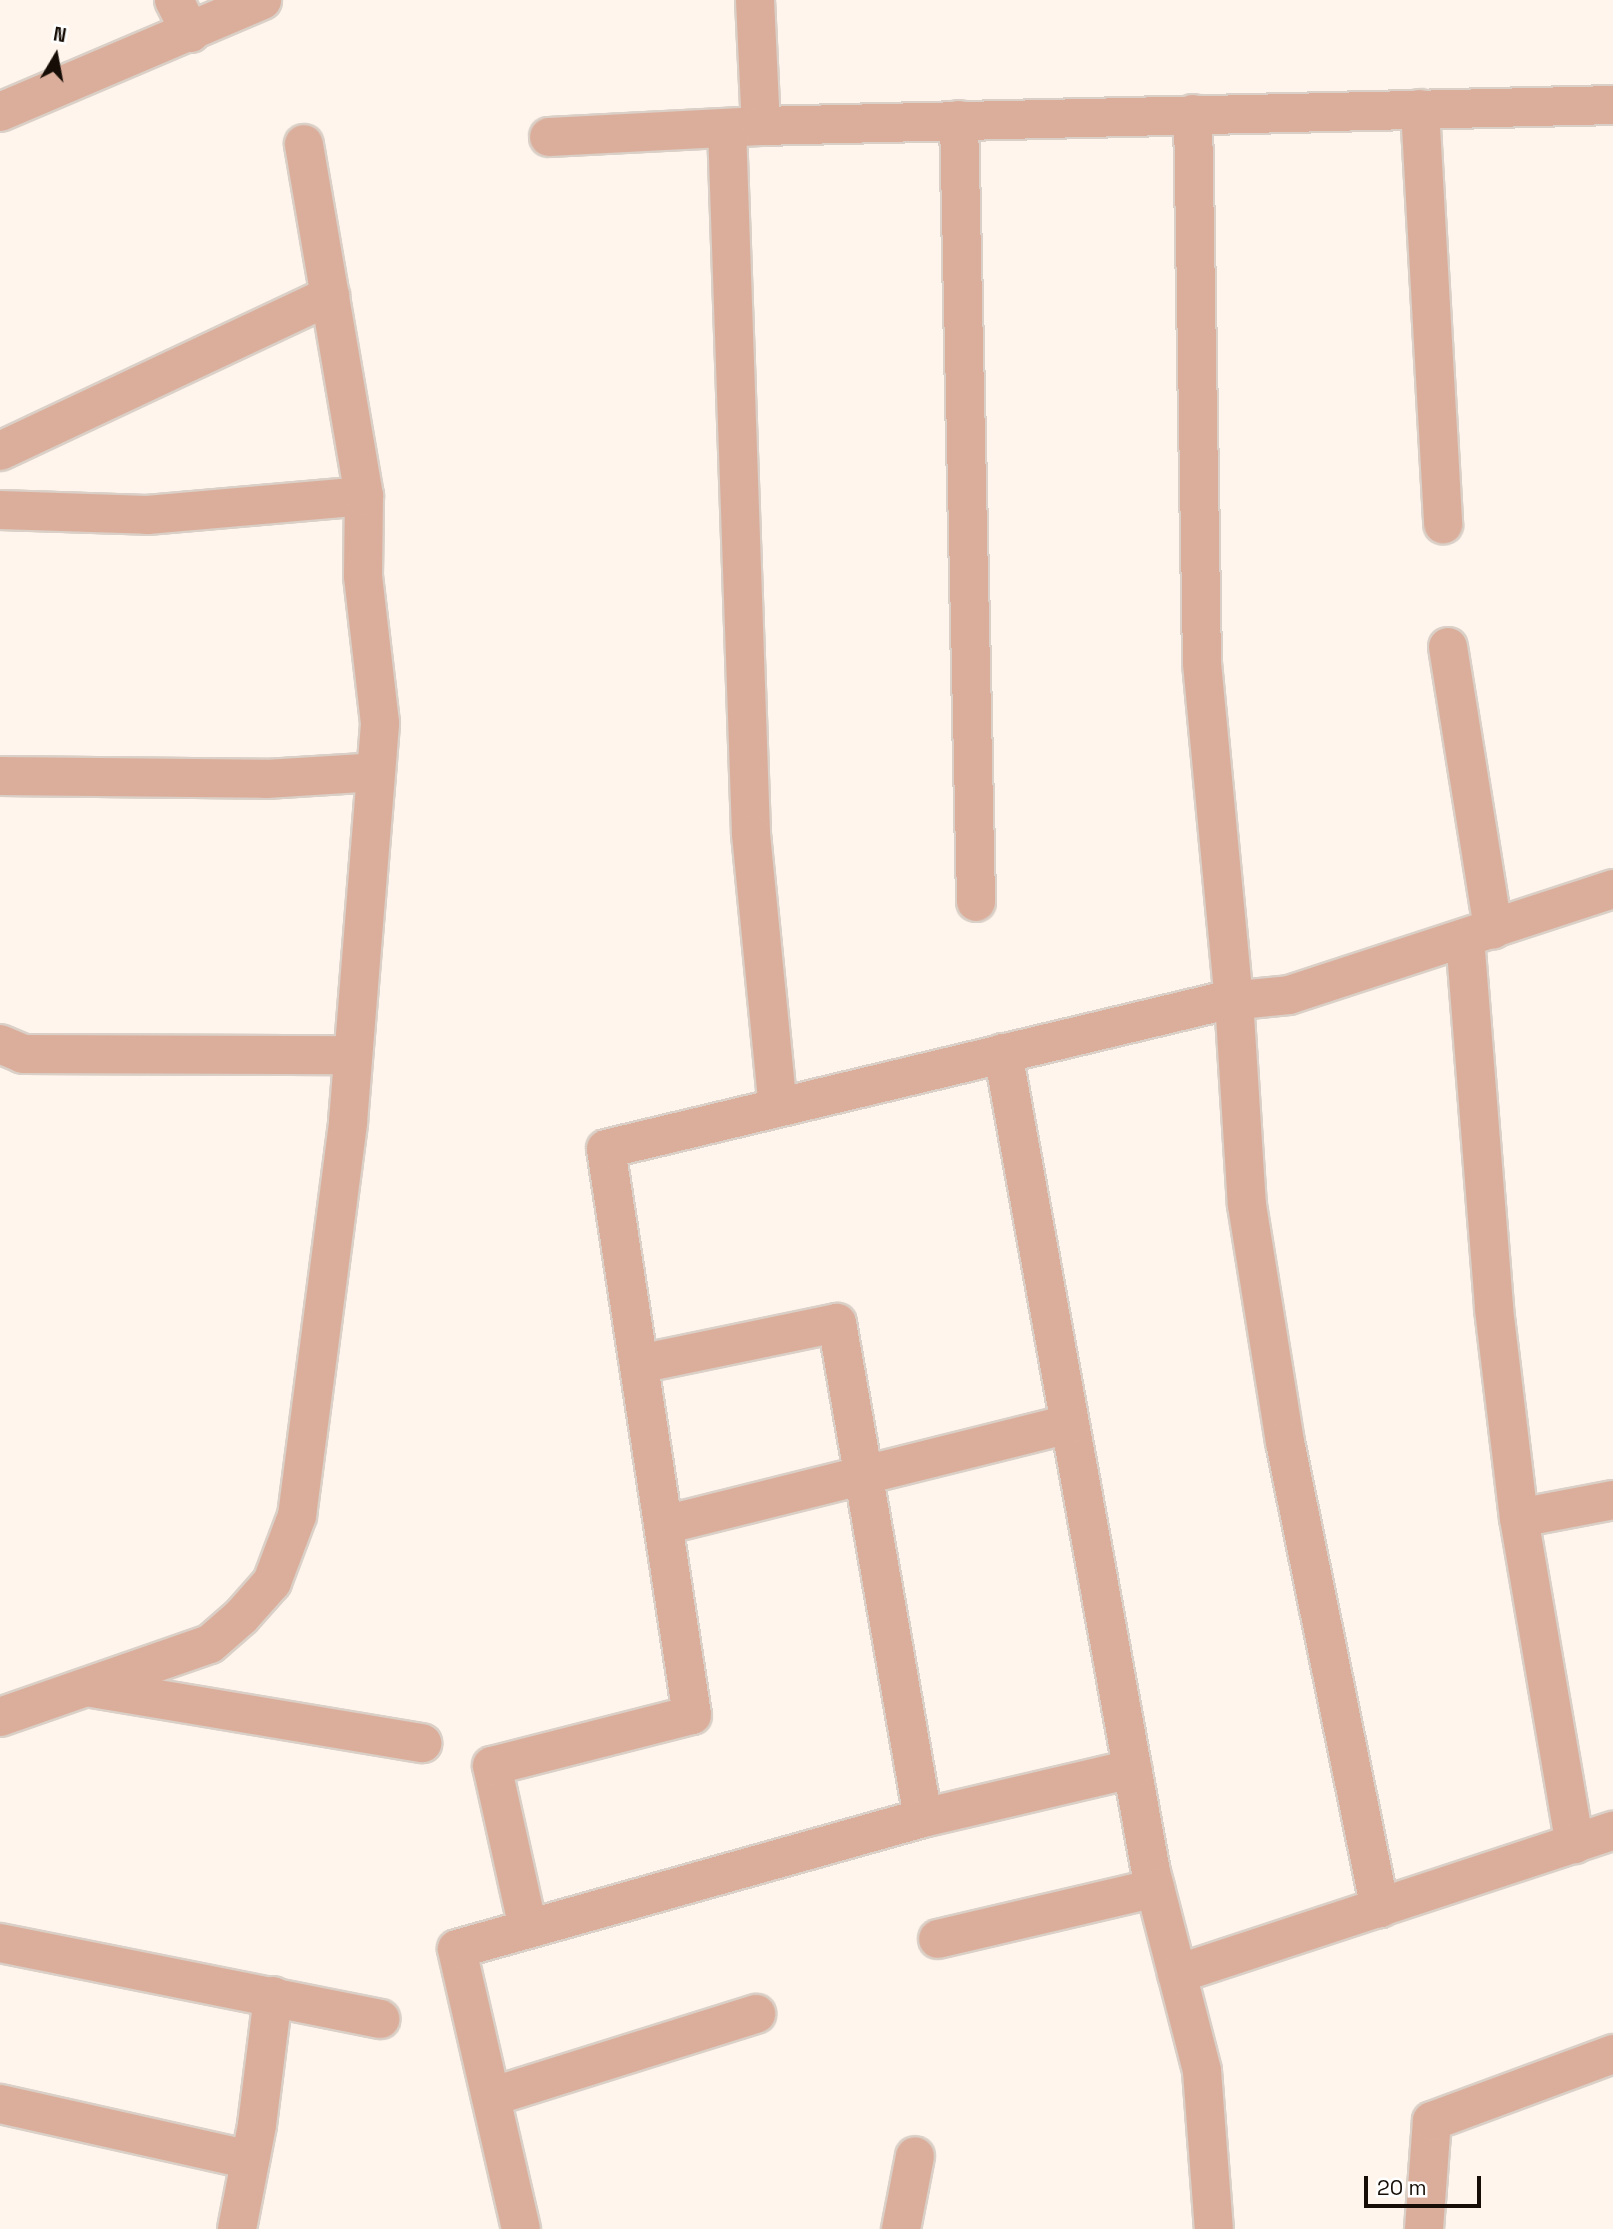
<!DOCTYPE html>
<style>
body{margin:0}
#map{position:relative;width:1613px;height:2229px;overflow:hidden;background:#fff5ec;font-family:"Space Grotesk",sans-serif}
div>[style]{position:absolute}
.roads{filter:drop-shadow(2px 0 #dad0c7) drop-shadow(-2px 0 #dad0c7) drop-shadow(0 2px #dad0c7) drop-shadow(0 -2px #dad0c7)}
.minor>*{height:38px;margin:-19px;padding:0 19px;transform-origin:19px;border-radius:19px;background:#dbae9c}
span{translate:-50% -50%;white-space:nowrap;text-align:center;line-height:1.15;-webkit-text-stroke:5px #fff;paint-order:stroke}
.north{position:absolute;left:21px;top:21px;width:70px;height:70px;-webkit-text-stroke:5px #fff;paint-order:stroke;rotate:10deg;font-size:19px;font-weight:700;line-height:28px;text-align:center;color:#160e06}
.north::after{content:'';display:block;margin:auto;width:24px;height:32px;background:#160e06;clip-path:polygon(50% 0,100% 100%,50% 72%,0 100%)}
.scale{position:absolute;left:1364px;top:2176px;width:117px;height:32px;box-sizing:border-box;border:4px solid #160e06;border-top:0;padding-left:9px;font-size:21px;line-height:24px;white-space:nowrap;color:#160e06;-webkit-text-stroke:5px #fff;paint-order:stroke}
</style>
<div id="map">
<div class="roads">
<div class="minor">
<i style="left:174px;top:0;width:37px;rotate:63deg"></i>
<i style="left:755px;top:0;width:126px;rotate:87.3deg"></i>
<i style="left:1420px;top:109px;width:416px;rotate:86.8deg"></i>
<i style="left:0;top:112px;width:285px;rotate:-23.1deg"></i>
<i style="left:1193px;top:114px;width:549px;rotate:89.06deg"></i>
<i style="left:1202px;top:663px;width:339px;rotate:84.6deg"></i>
<i style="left:1234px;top:1000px;width:205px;rotate:86.4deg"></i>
<i style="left:1247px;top:1205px;width:240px;rotate:80.9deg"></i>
<i style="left:1285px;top:1442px;width:476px;rotate:78.5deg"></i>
<i style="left:959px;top:120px;width:782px;rotate:88.75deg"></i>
<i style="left:727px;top:128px;width:706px;rotate:88.05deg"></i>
<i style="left:751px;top:834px;width:274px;rotate:84.4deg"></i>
<i style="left:549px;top:137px;width:212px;rotate:-3deg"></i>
<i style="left:761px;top:126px;width:852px;rotate:-1.41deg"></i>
<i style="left:0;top:451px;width:365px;rotate:-25.2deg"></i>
<i style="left:0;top:510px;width:147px;rotate:1.9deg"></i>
<i style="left:147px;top:515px;width:218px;rotate:-5deg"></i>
<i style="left:1448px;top:647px;width:286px;rotate:80.9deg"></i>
<i style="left:0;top:776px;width:266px;rotate:0.6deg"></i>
<i style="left:266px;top:779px;width:110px;rotate:-3.6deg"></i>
<i style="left:1465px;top:938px;width:372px;rotate:85.5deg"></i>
<i style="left:1494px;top:1309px;width:210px;rotate:83.2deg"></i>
<i style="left:1519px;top:1518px;width:331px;rotate:80.3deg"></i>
<i style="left:0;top:1044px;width:25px;rotate:23deg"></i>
<i style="left:23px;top:1054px;width:330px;rotate:0.2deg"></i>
<i style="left:1003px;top:1053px;width:832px;rotate:79.76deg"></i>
<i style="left:1151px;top:1872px;width:205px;rotate:75.6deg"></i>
<i style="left:1202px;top:2071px;width:158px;rotate:85.7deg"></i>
<i style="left:639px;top:1364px;width:202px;rotate:-11.7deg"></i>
<i style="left:837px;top:1323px;width:502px;rotate:80.14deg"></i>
<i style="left:1519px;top:1518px;width:96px;rotate:-10.8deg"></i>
<i style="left:664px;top:1525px;width:418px;rotate:-14deg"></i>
<i style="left:92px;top:1688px;width:335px;rotate:9.5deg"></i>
<i style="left:0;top:1717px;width:222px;rotate:-19.2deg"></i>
<i style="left:210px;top:1644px;width:41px;rotate:-41.1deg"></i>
<i style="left:241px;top:1617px;width:47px;rotate:-48.5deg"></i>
<i style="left:272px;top:1582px;width:71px;rotate:-69.3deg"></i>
<i style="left:297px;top:1516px;width:397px;rotate:-82.6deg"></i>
<i style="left:348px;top:1122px;width:400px;rotate:-85.4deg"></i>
<i style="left:380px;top:723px;width:148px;rotate:-96.6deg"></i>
<i style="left:363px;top:576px;width:80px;rotate:-89.3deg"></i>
<i style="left:364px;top:496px;width:357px;rotate:-99.7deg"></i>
<i style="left:528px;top:1928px;width:166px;rotate:-102.5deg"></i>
<i style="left:492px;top:1766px;width:206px;rotate:-14.3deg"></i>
<i style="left:692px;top:1715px;width:572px;rotate:-98.64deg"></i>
<i style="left:606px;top:1149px;width:630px;rotate:-13.49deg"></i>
<i style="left:1219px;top:1002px;width:70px;rotate:-5.7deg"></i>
<i style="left:1289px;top:995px;width:341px;rotate:-18.1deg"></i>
<i style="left:938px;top:1939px;width:223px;rotate:-13.2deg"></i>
<i style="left:0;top:1943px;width:388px;rotate:11.3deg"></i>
<i style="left:1177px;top:1974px;width:459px;rotate:-18.2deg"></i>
<i style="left:491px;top:2097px;width:278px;rotate:-17.4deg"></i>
<i style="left:0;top:2104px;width:256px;rotate:12.6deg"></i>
<i style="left:237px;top:2229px;width:106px;rotate:-79.1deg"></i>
<i style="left:257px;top:2125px;width:130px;rotate:-82.9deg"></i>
<i style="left:521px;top:2229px;width:287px;rotate:-102.9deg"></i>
<i style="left:457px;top:1949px;width:484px;rotate:-15.7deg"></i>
<i style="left:923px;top:1818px;width:215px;rotate:-13.2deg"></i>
<i style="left:901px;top:2229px;width:74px;rotate:-79.1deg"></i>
<i style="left:1424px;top:2229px;width:108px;rotate:-85.8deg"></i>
<i style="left:1432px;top:2121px;width:193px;rotate:-20.3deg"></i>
</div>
</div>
<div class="north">N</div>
<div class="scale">20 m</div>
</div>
